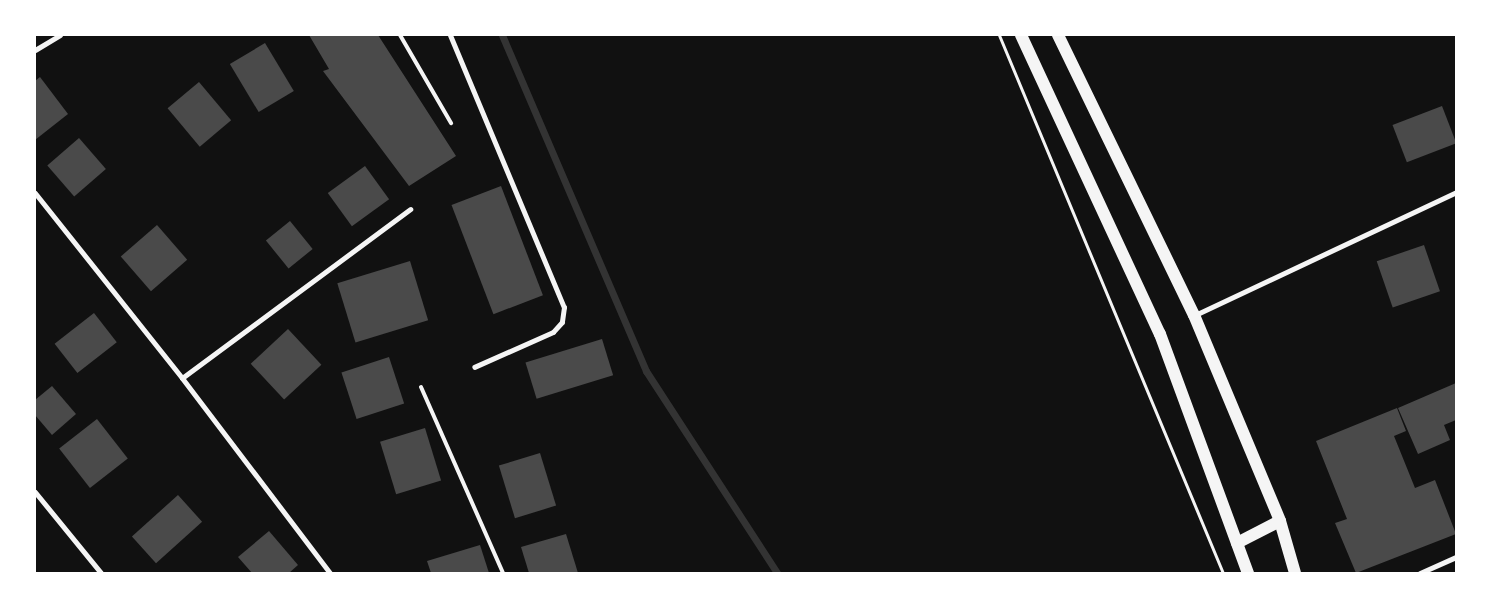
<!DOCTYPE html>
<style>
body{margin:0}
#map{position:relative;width:1491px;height:608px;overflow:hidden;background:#111;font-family:"PT Sans",sans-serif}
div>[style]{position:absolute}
.stream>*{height:7px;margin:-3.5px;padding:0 3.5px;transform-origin:3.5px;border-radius:3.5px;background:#333}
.building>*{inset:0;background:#4a4a4a;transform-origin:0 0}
.path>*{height:3px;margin:-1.5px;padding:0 1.5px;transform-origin:1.5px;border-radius:1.5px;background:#f5f5f5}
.service>*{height:4px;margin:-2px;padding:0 2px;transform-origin:2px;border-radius:2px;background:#f5f5f5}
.minor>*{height:5px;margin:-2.5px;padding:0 2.5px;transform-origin:2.5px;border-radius:2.5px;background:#f5f5f5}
.primary>*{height:12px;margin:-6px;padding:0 6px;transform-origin:6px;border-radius:6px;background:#f5f5f5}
span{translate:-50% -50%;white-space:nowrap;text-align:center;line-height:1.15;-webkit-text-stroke:5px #fff;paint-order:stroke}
.frame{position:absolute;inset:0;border:36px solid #fff;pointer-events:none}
</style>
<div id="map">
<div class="stream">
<i style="left:502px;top:35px;width:366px;rotate:66.8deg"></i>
<i style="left:646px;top:371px;width:241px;rotate:57deg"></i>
</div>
<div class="building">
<i style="clip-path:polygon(309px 35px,378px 35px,456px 156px,409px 186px,323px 71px,329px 69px)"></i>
<i style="left:265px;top:43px;width:56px;height:41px;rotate:59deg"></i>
<i style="clip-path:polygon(40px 77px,68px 114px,35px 140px,35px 81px)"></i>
<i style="left:199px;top:82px;width:50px;height:41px;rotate:50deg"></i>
<i style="left:1442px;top:106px;width:40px;height:53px;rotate:69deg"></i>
<i style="left:79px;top:138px;width:41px;height:42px;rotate:49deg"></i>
<i style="left:365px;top:166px;width:41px;height:46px;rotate:54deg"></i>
<i style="left:501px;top:186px;width:117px;height:53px;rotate:69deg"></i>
<i style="left:290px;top:221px;width:36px;height:31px;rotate:51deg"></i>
<i style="left:157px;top:225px;width:46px;height:48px;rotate:49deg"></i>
<i style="left:1424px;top:245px;width:49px;height:50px;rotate:71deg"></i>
<i style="left:410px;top:261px;width:62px;height:76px;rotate:73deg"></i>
<i style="left:94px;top:313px;width:37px;height:50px;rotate:52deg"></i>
<i style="left:288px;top:329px;width:49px;height:51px;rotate:47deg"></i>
<i style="left:602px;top:339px;width:38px;height:80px;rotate:73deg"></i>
<i style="left:389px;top:357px;width:49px;height:50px;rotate:72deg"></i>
<i style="clip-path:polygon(1456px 383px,1456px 420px,1444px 425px,1450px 440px,1418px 454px,1398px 408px)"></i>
<i style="clip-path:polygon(52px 386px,76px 414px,52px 435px,35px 415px,35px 400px)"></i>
<i style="clip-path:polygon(1397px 408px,1406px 431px,1394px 436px,1415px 488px,1435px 480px,1456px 534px,1356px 573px,1335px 523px,1347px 519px,1316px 441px)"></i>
<i style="left:97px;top:419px;width:50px;height:48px;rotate:52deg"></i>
<i style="left:425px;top:428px;width:55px;height:47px;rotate:73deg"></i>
<i style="left:540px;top:453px;width:55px;height:43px;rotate:73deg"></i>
<i style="left:178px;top:495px;width:36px;height:62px;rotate:48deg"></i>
<i style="clip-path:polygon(269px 531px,298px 565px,289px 573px,252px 573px,238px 557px)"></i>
<i style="clip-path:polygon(566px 534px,578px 573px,529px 573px,521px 547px)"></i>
<i style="clip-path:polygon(480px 545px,489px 573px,431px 573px,427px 561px)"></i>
</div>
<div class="path">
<i style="left:999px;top:35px;width:583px;rotate:67.4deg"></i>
</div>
<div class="service">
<i style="left:400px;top:35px;width:102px;rotate:59.9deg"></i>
<i style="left:421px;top:387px;width:203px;rotate:66.2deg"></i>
</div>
<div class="minor">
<i style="left:450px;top:35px;width:295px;rotate:67.3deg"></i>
<i style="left:564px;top:307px;width:15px;rotate:98deg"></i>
<i style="left:562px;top:322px;width:13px;rotate:132deg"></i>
<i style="left:553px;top:332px;width:86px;rotate:156.1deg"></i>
<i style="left:35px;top:50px;width:29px;rotate:-31deg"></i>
<i style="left:35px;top:193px;width:236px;rotate:51.5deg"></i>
<i style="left:182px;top:378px;width:245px;rotate:52.8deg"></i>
<i style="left:1195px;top:315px;width:289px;rotate:-25.2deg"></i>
<i style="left:182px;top:378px;width:284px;rotate:-36.5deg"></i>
<i style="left:35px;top:492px;width:104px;rotate:50.8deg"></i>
<i style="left:1420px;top:573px;width:39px;rotate:-24deg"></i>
</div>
<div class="primary">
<i style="left:1021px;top:35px;width:330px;rotate:65.1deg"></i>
<i style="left:1160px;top:334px;width:255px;rotate:69.8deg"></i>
<i style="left:1058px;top:35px;width:311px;rotate:64.1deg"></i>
<i style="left:1194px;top:315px;width:223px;rotate:67.3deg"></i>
<i style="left:1280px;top:521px;width:54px;rotate:73.9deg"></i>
<i style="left:1237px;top:543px;width:48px;rotate:-27.1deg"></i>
</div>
<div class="frame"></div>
</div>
